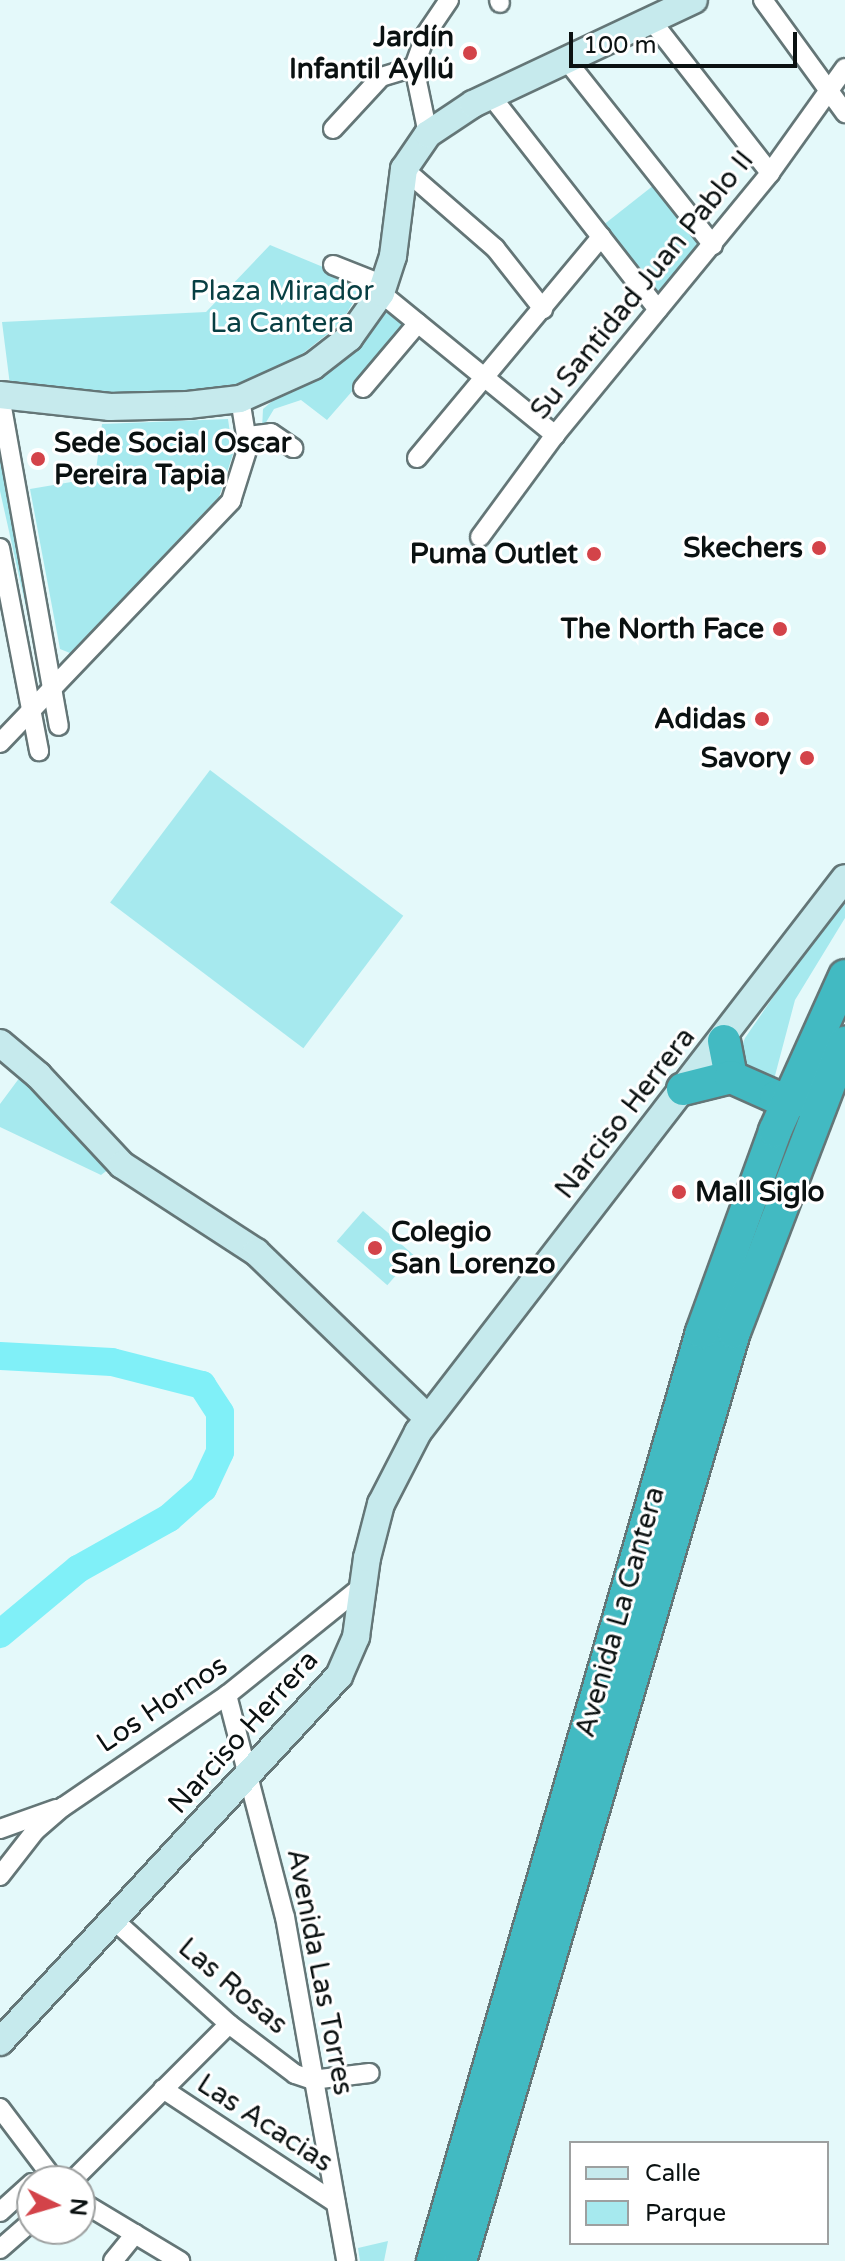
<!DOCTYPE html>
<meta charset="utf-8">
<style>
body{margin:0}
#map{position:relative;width:845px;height:2261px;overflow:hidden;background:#e4f9fa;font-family:"Varela Round",sans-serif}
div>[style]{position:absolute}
.green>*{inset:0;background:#a6e9ee;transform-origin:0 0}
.river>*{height:28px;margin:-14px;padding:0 14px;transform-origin:14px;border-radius:14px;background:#80f0f8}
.roads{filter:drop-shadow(2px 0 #647677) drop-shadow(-2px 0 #647677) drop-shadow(0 2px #647677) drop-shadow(0 -2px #647677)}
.street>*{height:18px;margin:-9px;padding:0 9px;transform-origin:9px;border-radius:9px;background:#fff}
.secondary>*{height:26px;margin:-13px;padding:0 13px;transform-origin:13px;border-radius:13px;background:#c6eaed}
.highway>*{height:32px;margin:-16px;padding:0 16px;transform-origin:16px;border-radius:16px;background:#42bac2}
.dots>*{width:22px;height:22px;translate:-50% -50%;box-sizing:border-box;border:4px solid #fff;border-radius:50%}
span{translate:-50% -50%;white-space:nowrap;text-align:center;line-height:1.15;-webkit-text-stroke:6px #fff;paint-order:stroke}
.poi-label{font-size:28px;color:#0a1111;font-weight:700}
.right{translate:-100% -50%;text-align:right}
.left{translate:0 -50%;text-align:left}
.street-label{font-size:28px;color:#0a1111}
.park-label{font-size:28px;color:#083f43}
.legend{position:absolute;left:569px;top:2141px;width:260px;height:104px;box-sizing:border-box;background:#fff;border:2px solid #9da0a0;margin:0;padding:10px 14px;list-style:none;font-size:24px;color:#0a1111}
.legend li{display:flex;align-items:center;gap:16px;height:40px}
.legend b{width:40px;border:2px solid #9da0a0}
.north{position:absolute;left:16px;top:2165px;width:80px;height:80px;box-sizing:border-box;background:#fff;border:2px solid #9da0a0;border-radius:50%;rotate:95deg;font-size:22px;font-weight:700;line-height:32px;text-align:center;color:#0a1111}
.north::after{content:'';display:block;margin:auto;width:28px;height:36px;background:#d34349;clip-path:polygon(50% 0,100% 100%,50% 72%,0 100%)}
.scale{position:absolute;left:569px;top:32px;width:228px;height:36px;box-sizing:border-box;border:4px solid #0a1111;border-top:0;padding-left:10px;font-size:24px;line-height:28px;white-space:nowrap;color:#0a1111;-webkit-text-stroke:6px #fff;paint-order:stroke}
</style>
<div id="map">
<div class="green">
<i style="clip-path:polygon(654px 185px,703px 240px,657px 296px,602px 226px)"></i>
<i style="clip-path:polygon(270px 245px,364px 284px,341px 323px,286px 367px,244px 386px,174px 401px,10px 385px,2px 322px,206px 312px)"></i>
<i style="clip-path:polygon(386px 304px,410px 325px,327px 420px,301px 400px,274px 409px,262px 429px,263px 409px)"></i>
<i style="clip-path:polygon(228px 419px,233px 454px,219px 497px,70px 653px,60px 649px,30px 489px,95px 478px,102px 424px)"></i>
<i style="clip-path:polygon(0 444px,42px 679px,0 491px)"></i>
<i style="left:210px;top:770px;width:242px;height:166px;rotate:37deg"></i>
<i style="clip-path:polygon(845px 893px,845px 918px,795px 1000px,772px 1087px,733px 1068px,745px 1038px)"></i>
<i style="clip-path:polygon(23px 1073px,97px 1158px,109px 1169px,101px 1175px,0 1127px,0 1104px)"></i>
<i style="left:363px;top:1211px;width:67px;height:40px;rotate:41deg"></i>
<i style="clip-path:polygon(388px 2241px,384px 2261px,360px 2261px,358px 2248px)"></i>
</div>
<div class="river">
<i style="left:0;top:1356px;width:112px;rotate:3.1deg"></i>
<i style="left:112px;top:1362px;width:93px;rotate:14.3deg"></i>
<i style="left:202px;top:1385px;width:33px;rotate:57deg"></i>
<i style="left:220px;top:1413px;width:39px;rotate:90deg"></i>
<i style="left:220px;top:1452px;width:40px;rotate:115deg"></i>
<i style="left:203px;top:1488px;width:45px;rotate:138.6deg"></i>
<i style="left:169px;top:1518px;width:104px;rotate:150.7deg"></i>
<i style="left:78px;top:1569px;width:102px;rotate:140.2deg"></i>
</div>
<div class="roads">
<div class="street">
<i style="left:499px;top:0;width:3px;rotate:72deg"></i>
<i style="left:763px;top:0;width:140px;rotate:54deg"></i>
<i style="left:651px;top:20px;width:194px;rotate:52.1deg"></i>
<i style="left:567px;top:61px;width:235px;rotate:51.6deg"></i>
<i style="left:491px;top:96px;width:271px;rotate:52deg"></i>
<i style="left:333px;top:129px;width:71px;rotate:-47.3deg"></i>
<i style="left:381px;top:77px;width:34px;rotate:-17deg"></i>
<i style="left:428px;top:134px;width:68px;rotate:-101.8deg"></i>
<i style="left:414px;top:67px;width:35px;rotate:-70deg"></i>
<i style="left:426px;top:34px;width:41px;rotate:-55.9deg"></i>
<i style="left:404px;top:169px;width:121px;rotate:41deg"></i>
<i style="left:495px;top:248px;width:78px;rotate:51.8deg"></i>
<i style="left:333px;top:265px;width:55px;rotate:21.4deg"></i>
<i style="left:381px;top:293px;width:225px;rotate:39.2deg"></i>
<i style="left:363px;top:388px;width:85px;rotate:-49.8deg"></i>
<i style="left:0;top:396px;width:335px;rotate:79.9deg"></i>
<i style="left:248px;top:436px;width:23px;rotate:-7deg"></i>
<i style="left:271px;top:433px;width:27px;rotate:34deg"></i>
<i style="left:417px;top:458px;width:288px;rotate:-50.2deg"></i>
<i style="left:480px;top:537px;width:127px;rotate:-53.7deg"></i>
<i style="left:555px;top:435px;width:339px;rotate:-50.6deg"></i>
<i style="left:770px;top:173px;width:129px;rotate:-54.5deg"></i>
<i style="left:0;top:548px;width:207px;rotate:79.1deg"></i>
<i style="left:0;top:743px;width:335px;rotate:-46.3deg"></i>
<i style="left:231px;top:501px;width:57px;rotate:-72.5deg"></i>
<i style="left:248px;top:447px;width:49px;rotate:-99.5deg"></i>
<i style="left:227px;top:1695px;width:229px;rotate:75.4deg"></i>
<i style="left:285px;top:1917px;width:349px;rotate:79.9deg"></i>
<i style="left:0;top:1829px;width:59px;rotate:-19.7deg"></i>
<i style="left:0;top:1876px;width:57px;rotate:-52.1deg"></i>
<i style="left:35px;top:1831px;width:37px;rotate:-41deg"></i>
<i style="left:63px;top:1807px;width:199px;rotate:-34.3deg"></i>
<i style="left:227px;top:1695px;width:176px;rotate:-38.8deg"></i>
<i style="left:115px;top:1921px;width:154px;rotate:42.1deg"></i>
<i style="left:229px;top:2024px;width:83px;rotate:37.1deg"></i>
<i style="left:295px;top:2074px;width:18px;rotate:19deg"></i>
<i style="left:312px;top:2080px;width:58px;rotate:-6.9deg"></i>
<i style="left:163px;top:2089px;width:207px;rotate:33.4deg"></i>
<i style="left:0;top:2108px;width:91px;rotate:53deg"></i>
<i style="left:72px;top:2181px;width:222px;rotate:-45deg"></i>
<i style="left:80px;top:2201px;width:117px;rotate:31deg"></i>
<i style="left:0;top:2212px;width:43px;rotate:-42.2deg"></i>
<i style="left:0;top:2249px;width:43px;rotate:-41.2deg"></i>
<i style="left:113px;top:2261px;width:35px;rotate:-51deg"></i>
</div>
<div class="secondary">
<i style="left:0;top:395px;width:111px;rotate:6.2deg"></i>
<i style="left:110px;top:407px;width:78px;rotate:-1.5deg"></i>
<i style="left:188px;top:405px;width:52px;rotate:-6.6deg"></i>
<i style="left:240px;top:399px;width:80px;rotate:-24.3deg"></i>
<i style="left:313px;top:366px;width:46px;rotate:-37.9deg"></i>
<i style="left:349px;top:338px;width:55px;rotate:-54.6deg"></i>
<i style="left:381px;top:293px;width:39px;rotate:-72deg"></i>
<i style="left:393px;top:256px;width:88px;rotate:-82.8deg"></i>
<i style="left:404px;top:169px;width:42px;rotate:-55.6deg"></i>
<i style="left:428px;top:134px;width:54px;rotate:-33.7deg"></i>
<i style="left:473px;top:104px;width:244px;rotate:-25.2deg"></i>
<i style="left:0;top:1043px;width:50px;rotate:40.1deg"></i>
<i style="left:38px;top:1075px;width:123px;rotate:47deg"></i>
<i style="left:122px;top:1165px;width:160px;rotate:33deg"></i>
<i style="left:256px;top:1252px;width:239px;rotate:44deg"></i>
<i style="left:0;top:2042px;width:499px;rotate:-47.2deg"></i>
<i style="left:339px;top:1676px;width:43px;rotate:-66.4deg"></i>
<i style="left:356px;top:1637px;width:80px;rotate:-82.1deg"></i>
<i style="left:367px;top:1558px;width:56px;rotate:-75.5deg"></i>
<i style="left:381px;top:1504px;width:81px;rotate:-62.8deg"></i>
<i style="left:418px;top:1432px;width:699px;rotate:-52.38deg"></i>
</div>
<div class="highway">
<i style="left:724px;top:1041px;width:37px;rotate:79deg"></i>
<i style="left:683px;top:1089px;width:49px;rotate:-14deg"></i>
<i style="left:731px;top:1077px;width:49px;rotate:24deg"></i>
<i style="left:776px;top:1097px;width:32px;rotate:7deg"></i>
<i style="left:433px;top:2261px;width:967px;rotate:-73.85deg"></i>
<i style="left:702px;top:1332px;width:214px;rotate:-70deg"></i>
<i style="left:775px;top:1131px;width:170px;rotate:-65.7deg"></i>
<i style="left:460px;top:2261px;width:969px;rotate:-73.57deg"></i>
<i style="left:734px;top:1332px;width:310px;rotate:-69deg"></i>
</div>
</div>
<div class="dots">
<i style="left:470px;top:53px;background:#d34349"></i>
<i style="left:38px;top:459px;background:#d34349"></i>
<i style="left:819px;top:548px;background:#d34349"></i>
<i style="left:594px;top:554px;background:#d34349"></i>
<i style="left:780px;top:629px;background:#d34349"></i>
<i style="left:762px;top:719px;background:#d34349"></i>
<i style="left:807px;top:758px;background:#d34349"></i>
<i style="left:679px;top:1192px;background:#d34349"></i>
<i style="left:375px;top:1248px;background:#d34349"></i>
</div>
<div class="poi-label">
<span class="right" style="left:454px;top:53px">Jardín<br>Infantil Ayllú</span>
<span class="left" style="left:54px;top:459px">Sede Social Oscar<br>Pereira Tapia</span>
<span class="right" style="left:803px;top:548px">Skechers</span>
<span class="right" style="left:578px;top:554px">Puma Outlet</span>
<span class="right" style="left:764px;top:629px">The North Face</span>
<span class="right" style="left:746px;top:719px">Adidas</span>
<span class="right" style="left:791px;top:758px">Savory</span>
<span class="left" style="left:695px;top:1192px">Mall Siglo</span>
<span class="left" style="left:391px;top:1248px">Colegio<br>San Lorenzo</span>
</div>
<div class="street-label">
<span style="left:642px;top:285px;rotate:-51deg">Su Santidad Juan Pablo II</span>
<span style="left:625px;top:1113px;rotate:-52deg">Narciso Herrera</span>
<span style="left:620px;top:1612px;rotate:-74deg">Avenida La Cantera</span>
<span style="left:162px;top:1704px;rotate:-34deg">Los Hornos</span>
<span style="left:243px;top:1732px;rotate:-48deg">Narciso Herrera</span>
<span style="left:320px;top:1972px;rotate:79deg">Avenida Las Torres</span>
<span style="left:233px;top:1986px;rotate:40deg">Las Rosas</span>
<span style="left:265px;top:2123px;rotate:33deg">Las Acacias</span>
</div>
<div class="park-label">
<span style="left:282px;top:307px">Plaza Mirador<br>La Cantera</span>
</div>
<ul class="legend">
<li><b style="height:10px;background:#c6eaed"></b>Calle</li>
<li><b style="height:22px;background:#a6e9ee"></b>Parque</li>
</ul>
<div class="north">N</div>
<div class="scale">100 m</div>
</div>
